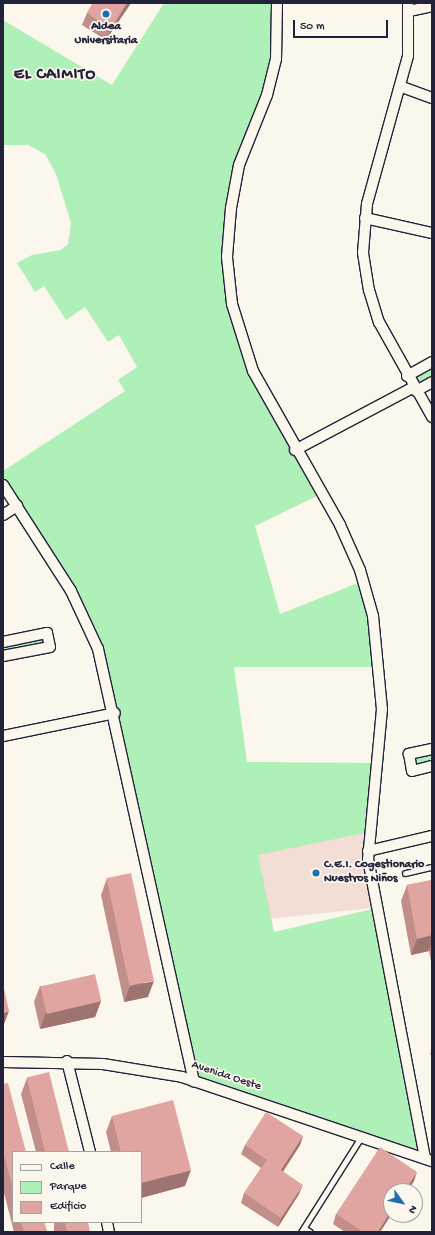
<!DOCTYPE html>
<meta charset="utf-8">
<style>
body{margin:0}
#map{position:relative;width:435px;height:1235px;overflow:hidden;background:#fbf7ec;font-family:"Gochi Hand",sans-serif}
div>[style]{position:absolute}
.built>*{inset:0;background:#f3ded5;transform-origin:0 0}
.green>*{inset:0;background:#afefb8;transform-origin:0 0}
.roads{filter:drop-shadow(1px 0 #22223b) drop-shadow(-1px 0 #22223b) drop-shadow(0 1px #22223b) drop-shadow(0 -1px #22223b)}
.service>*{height:5px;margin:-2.5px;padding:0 2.5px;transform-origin:2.5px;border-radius:2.5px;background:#fbf7ec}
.minor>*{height:10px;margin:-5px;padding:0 5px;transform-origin:5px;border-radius:5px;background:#fbf7ec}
.wall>*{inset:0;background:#c18e8a;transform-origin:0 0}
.shaded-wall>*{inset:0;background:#9d7470}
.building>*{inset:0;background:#e0a5a0;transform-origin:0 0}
.dots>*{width:11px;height:11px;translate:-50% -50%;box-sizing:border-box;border:2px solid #fbf7ec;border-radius:50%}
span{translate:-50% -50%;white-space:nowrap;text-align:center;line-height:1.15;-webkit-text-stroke:3.5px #fbf7ec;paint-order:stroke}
.poi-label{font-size:12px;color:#22223b;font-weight:700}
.left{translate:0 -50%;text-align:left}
.street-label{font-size:12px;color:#22223b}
.district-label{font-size:16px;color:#22223b;font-weight:700;letter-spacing:1px}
.frame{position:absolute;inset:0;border:4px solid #22223b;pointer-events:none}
.legend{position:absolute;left:12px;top:1151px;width:130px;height:72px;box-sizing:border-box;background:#fbf7ec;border:1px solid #a4a2a5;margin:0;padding:5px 7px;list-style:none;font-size:12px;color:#22223b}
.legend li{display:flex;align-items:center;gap:8px;height:20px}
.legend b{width:20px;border:1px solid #a4a2a5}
.north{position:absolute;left:383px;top:1183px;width:40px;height:40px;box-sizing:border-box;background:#fbf7ec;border:1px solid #a4a2a5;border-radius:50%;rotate:123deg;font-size:11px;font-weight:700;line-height:16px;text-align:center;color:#22223b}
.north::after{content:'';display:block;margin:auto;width:14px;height:18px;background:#1f6fb2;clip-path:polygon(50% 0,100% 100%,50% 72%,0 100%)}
.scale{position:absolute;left:293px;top:20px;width:95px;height:18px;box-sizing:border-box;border:2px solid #22223b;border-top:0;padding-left:5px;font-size:12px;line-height:14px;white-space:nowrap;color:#22223b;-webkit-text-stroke:3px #fbf7ec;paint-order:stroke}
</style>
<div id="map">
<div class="built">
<i style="left:369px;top:832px;width:76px;height:113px;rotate:84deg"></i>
</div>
<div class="green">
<i style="clip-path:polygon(164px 3px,277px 3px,276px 59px,246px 146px,227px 257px,245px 350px,321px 494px,255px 526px,280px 614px,363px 581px,380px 667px,234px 667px,247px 762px,377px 763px,369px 832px,258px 855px,274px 932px,377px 908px,425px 1159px,194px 1081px,91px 628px,3px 485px,3px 471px,125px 391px,118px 380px,137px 367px,119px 335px,108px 342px,85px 307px,66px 320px,44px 286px,35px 292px,17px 263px,32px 255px,61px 250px,68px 244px,71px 223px,56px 174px,45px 154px,28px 145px,3px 145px,3px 20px,112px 85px)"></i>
<i style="clip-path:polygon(432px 362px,432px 382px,416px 391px,407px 376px)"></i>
<i style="left:47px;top:633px;width:14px;height:45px;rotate:78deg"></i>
<i style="clip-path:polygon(432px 749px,432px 766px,412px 771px,409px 754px)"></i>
</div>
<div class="roads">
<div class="service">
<i style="left:405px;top:873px;width:28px;rotate:-13deg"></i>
<i style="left:304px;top:1228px;width:7px;rotate:34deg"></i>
<i style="left:301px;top:1232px;width:112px;rotate:-57.7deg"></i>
</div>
<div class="minor">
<i style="left:277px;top:3px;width:56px;rotate:91deg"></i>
<i style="left:276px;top:59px;width:37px;rotate:104deg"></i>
<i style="left:267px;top:95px;width:75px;rotate:111.8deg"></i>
<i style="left:239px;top:165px;width:44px;rotate:100.5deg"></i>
<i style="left:231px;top:208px;width:49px;rotate:94.7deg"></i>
<i style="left:227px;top:257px;width:47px;rotate:83.9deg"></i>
<i style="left:232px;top:304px;width:70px;rotate:72.6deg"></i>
<i style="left:253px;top:371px;width:177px;rotate:60.5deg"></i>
<i style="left:340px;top:525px;width:49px;rotate:66deg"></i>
<i style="left:360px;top:570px;width:48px;rotate:74.2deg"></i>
<i style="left:373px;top:616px;width:93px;rotate:84.5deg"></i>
<i style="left:382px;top:709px;width:151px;rotate:95.3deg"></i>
<i style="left:368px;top:859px;width:305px;rotate:79.2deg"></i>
<i style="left:408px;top:3px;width:53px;rotate:90deg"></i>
<i style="left:408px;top:56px;width:154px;rotate:105.5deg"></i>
<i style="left:367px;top:204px;width:49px;rotate:94.7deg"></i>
<i style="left:363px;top:253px;width:37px;rotate:81deg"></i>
<i style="left:369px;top:290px;width:34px;rotate:73deg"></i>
<i style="left:379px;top:322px;width:109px;rotate:60.8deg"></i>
<i style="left:409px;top:11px;width:24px;rotate:-12deg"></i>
<i style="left:402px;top:87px;width:32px;rotate:20deg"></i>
<i style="left:365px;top:218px;width:69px;rotate:12.6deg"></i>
<i style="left:407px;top:376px;width:29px;rotate:-29deg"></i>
<i style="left:416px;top:391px;width:18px;rotate:-29deg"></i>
<i style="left:295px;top:450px;width:135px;rotate:-27.9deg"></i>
<i style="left:3px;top:485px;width:126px;rotate:57.3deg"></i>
<i style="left:71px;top:591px;width:64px;rotate:65deg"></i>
<i style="left:98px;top:649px;width:443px;rotate:77.5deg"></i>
<i style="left:3px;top:515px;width:17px;rotate:-33deg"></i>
<i style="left:3px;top:642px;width:45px;rotate:-11.6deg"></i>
<i style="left:47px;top:633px;width:14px;rotate:78deg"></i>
<i style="left:50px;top:647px;width:48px;rotate:169.2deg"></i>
<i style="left:3px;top:736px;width:114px;rotate:-11.6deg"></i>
<i style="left:432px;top:749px;width:24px;rotate:168deg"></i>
<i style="left:409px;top:754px;width:17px;rotate:80deg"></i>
<i style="left:412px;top:771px;width:21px;rotate:-14deg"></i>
<i style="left:368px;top:851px;width:66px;rotate:-13.2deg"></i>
<i style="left:67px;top:1061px;width:94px;rotate:75.8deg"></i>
<i style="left:3px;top:1062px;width:100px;rotate:1.1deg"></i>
<i style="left:103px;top:1064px;width:80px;rotate:9.3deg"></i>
<i style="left:182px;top:1077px;width:264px;rotate:18.6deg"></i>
<i style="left:107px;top:1222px;width:10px;rotate:79deg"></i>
</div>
</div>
<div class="wall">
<i style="clip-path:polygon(93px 3px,131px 3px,106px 40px,82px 25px,87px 13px)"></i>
<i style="clip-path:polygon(107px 878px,148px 997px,124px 1002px,101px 895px)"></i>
<i style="clip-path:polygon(432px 880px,432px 967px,429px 951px,411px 955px,401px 901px,407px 885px)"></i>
<i style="clip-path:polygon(40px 986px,101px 1001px,95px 1017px,40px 1029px,34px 1002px)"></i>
<i style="clip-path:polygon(432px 1049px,432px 1056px,430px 1054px)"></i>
<i style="clip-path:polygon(27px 1078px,69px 1152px,36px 1152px,21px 1094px)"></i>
<i style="clip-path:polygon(3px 1084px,13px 1152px,13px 1222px,44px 1222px,47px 1232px,14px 1232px,3px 1189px)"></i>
<i style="clip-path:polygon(112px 1116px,185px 1186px,141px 1198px,141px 1152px,111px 1152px,106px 1132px)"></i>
<i style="clip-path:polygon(303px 1136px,300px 1145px,283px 1172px,299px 1194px,278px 1227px,241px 1203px,244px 1193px,261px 1168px,241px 1154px,245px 1145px)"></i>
<i style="clip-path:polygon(414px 1181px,407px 1191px,391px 1191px,391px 1215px,380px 1232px,345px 1232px,333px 1224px,336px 1214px)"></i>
<i style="left:54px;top:1222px;width:34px;height:10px"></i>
</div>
<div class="shaded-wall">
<i style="clip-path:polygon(127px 3px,131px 3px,106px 40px,111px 29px)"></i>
<i style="clip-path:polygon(432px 935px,432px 942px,429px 951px,411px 955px,417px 939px)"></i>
<i style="clip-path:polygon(154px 981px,148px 997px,124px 1002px,130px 986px)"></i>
<i style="clip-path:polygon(101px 1001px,95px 1017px,40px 1029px,46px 1012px)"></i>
<i style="clip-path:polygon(9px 1011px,3px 1027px,3px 1013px)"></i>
<i style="clip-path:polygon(303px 1136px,300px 1145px,277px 1180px,281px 1170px)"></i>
<i style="clip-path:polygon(191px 1170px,185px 1186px,141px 1198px,141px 1183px)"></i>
<i style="clip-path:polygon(417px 1172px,414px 1181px,407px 1191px,404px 1191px)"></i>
<i style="clip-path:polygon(303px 1185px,299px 1194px,278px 1227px,281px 1218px)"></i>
<i style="clip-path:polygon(391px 1211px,391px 1215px,380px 1232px,378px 1232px)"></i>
</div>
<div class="building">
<i style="clip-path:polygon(93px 3px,127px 3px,111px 29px,87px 13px)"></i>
<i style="left:131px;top:873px;width:110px;height:25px;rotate:78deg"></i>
<i style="clip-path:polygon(432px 880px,432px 935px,417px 939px,407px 885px)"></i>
<i style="left:95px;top:974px;width:28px;height:56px;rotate:77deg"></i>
<i style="clip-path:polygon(3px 984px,9px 1011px,3px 1013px)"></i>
<i style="left:49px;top:1072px;width:82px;height:23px;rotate:76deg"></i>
<i style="clip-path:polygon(8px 1083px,26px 1152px,13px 1152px,13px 1189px,3px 1151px,3px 1084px)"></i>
<i style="clip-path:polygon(173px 1100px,191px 1170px,141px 1183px,141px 1152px,121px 1152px,112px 1116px)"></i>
<i style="clip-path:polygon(266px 1112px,303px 1136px,281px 1170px,303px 1185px,281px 1218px,244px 1193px,267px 1160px,245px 1145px)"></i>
<i style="clip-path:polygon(380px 1147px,417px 1172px,404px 1191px,391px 1191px,391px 1211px,378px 1232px,363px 1232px,336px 1214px)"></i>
<i style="clip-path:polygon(21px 1222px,44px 1222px,47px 1232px,24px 1232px)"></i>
<i style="clip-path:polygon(65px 1222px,88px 1222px,90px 1232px,67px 1232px)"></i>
</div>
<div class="dots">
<i style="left:106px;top:14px;background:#1f6fb2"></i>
<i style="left:316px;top:873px;background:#1f6fb2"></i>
</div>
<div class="poi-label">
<span style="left:106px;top:35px">Aldea<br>Universitaria</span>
<span class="left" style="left:324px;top:873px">C.E.I. Cogestionario<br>Nuestros Niños</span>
</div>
<div class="street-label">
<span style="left:226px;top:1077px;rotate:18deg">Avenida Oeste</span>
</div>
<div class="district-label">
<span style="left:55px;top:76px">EL CAIMITO</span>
</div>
<div class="frame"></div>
<ul class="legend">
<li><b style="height:5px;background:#fbf7ec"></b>Calle</li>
<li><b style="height:11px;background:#afefb8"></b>Parque</li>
<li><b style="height:11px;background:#e0a5a0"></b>Edificio</li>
</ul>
<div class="north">N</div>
<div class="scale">50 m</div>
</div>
